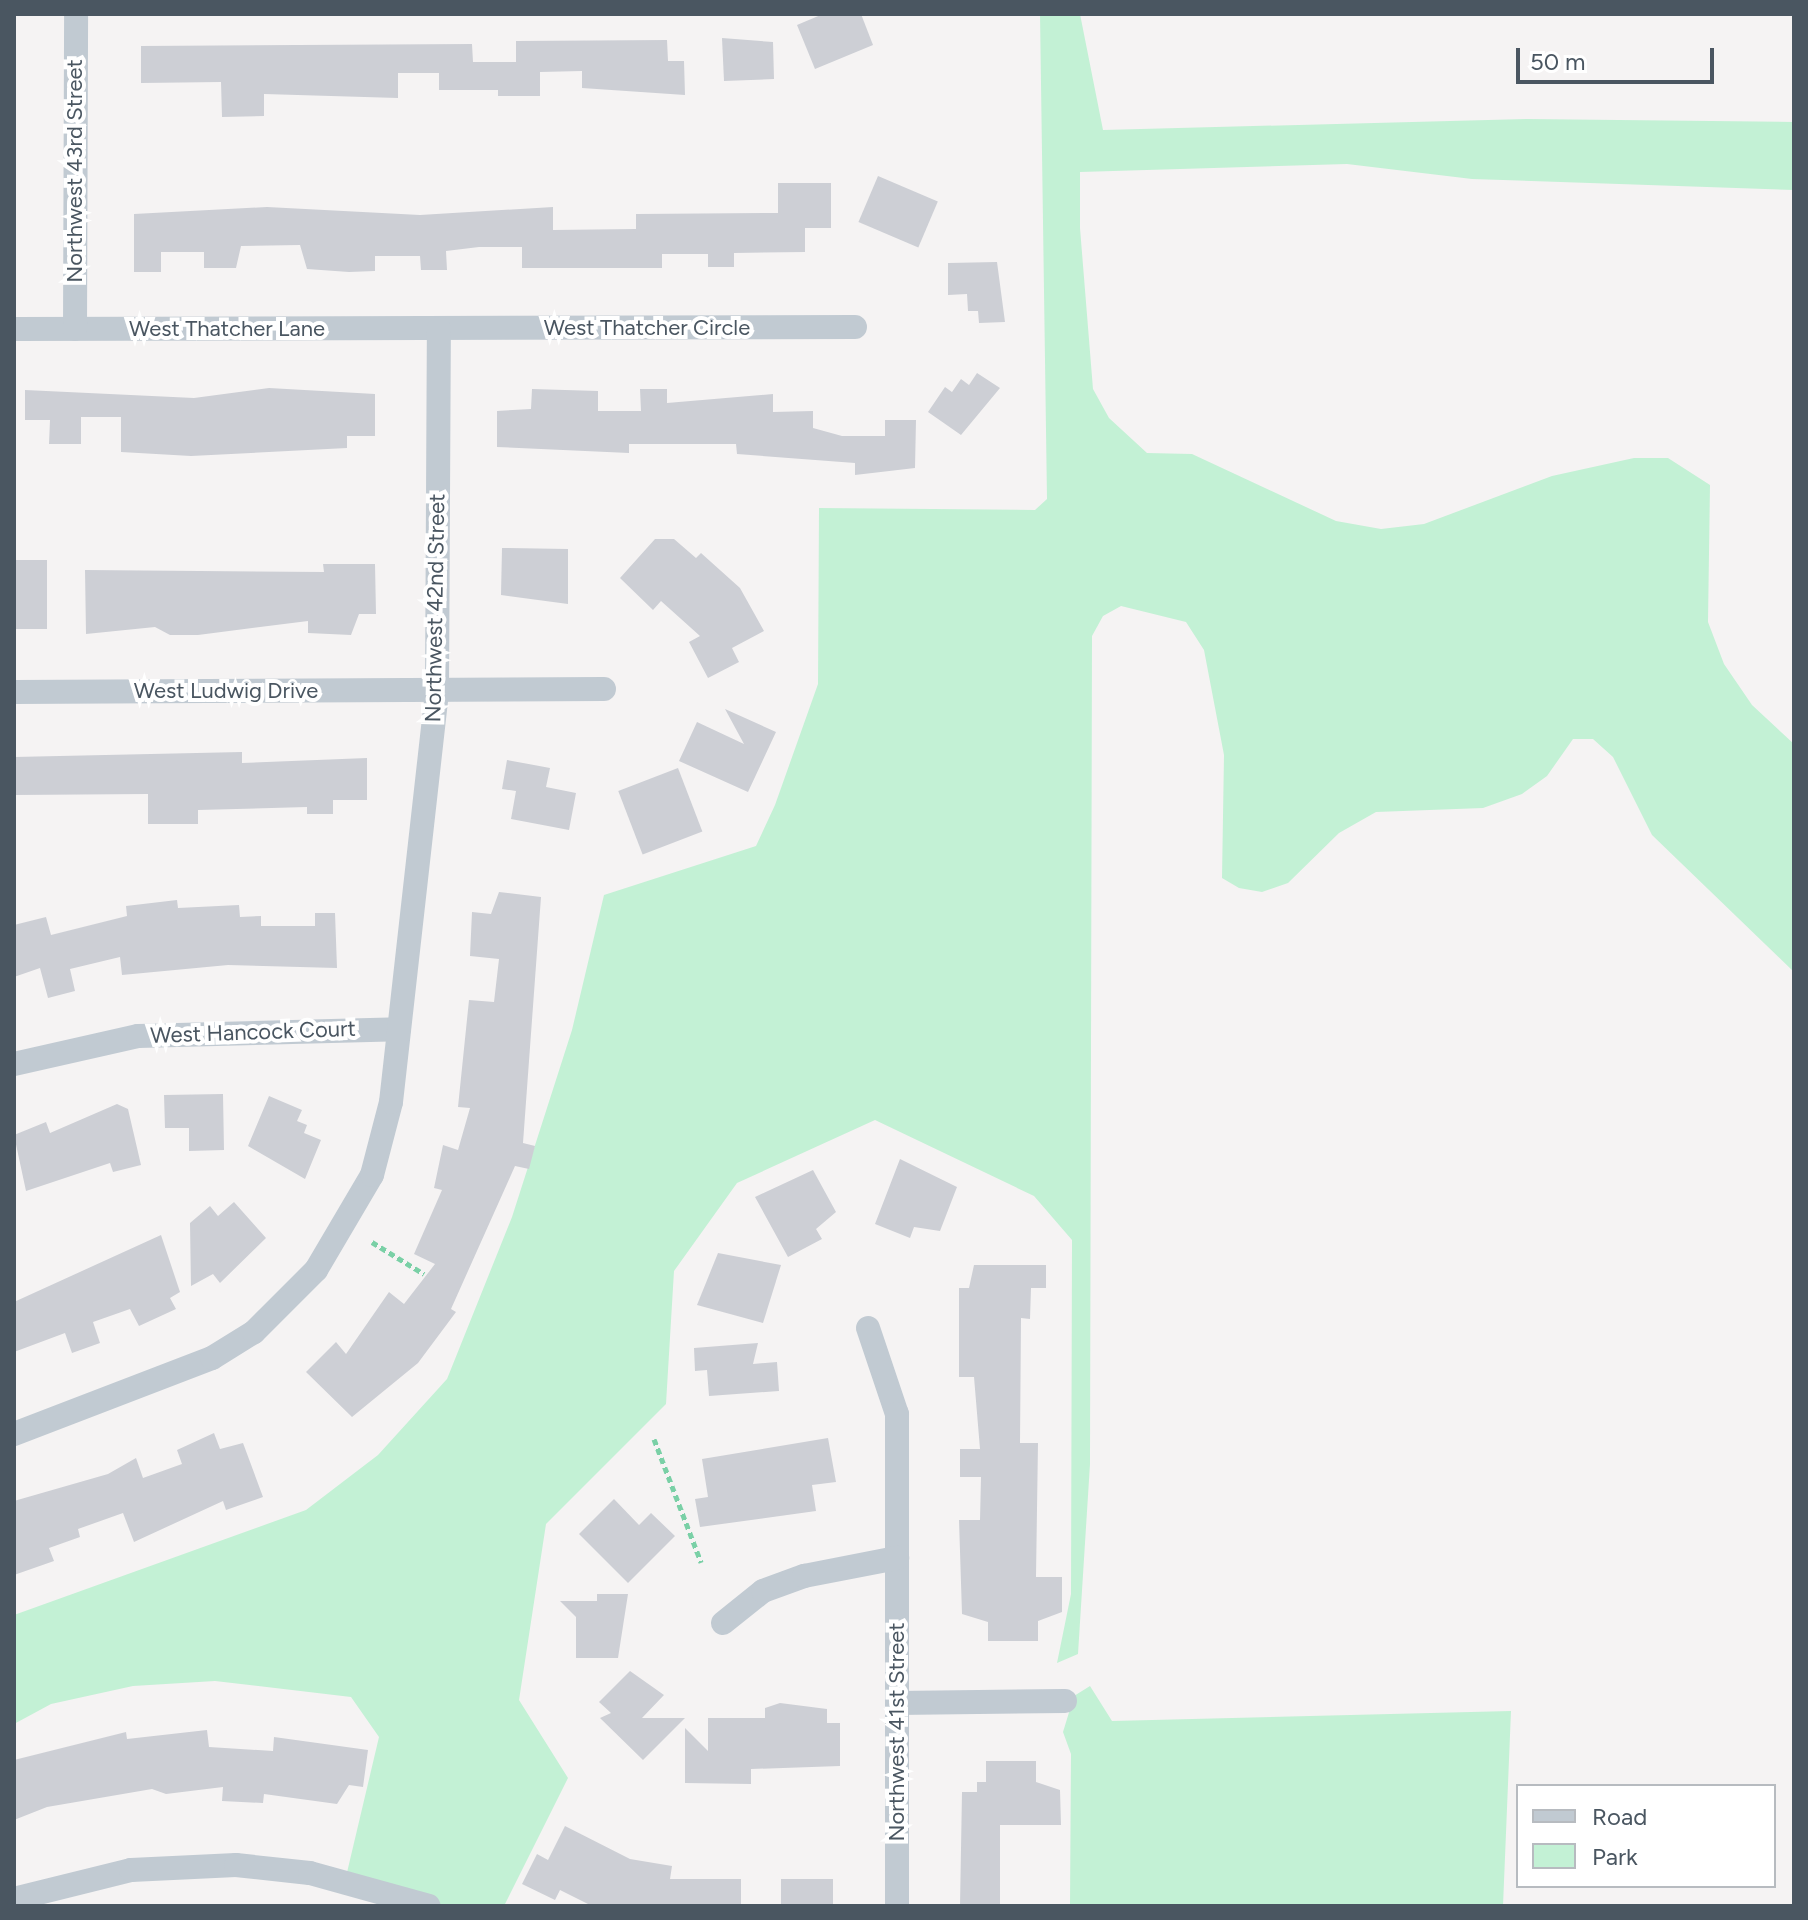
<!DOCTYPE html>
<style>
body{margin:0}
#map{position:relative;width:1808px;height:1920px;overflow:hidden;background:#f5f3f3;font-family:Figtree,sans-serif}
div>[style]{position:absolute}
.green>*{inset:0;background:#c3f1d5}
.building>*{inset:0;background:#cdcfd5;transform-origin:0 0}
.path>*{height:5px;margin-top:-2.5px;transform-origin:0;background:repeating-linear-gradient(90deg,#7ad0a6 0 6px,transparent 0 10px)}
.street>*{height:24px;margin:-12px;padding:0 12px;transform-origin:12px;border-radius:12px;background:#c1cad2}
span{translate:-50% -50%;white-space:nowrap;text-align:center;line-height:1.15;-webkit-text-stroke:8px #fff;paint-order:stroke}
.street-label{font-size:22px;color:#4a5661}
.frame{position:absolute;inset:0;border:16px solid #4a5661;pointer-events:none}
.legend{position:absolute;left:1516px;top:1784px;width:260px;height:104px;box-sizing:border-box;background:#fff;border:2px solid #b7bbc0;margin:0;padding:10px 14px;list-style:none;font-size:24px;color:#4a5661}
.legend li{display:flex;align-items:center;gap:16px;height:40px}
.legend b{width:40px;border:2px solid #b7bbc0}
.scale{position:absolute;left:1516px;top:48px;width:198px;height:36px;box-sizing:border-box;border:4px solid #4a5661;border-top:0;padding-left:10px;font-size:24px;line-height:28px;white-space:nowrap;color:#4a5661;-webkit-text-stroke:6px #fff;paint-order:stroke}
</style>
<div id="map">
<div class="green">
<i style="clip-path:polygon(1040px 14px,1080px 14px,1103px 130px,1527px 119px,1794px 122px,1794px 190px,1472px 179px,1347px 164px,1080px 172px,1080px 228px,1093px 389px,1109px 418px,1147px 453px,1192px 454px,1336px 521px,1381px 529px,1424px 524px,1552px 476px,1634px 458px,1668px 458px,1710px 485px,1708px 622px,1724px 664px,1752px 705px,1794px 744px,1794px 972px,1652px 835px,1613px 757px,1593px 739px,1573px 739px,1547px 776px,1522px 794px,1483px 808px,1376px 812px,1339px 833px,1288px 883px,1262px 892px,1239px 888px,1222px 878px,1224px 755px,1204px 650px,1186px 622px,1121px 606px,1103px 616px,1092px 636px,1090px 1464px,1078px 1654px,1057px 1663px,1071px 1594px,1072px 1240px,1034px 1196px,875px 1120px,737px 1183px,674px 1271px,666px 1404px,546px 1524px,519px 1700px,568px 1778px,504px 1906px,429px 1906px,345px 1881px,379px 1737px,351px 1697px,215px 1681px,133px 1686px,51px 1704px,14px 1724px,14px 1615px,306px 1510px,378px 1455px,447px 1379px,512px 1217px,572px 1030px,604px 895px,756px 846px,775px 805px,818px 684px,819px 508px,1035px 510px,1047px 499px)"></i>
<i style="clip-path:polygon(1090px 1686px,1112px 1721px,1511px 1711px,1503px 1906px,1070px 1906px,1071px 1754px,1063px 1732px,1074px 1696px)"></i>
</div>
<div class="building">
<i style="clip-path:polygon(823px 14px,861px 14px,873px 45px,815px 69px,797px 25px)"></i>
<i style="clip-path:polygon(722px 38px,773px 42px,774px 79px,724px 81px)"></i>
<i style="clip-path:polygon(667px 40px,668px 61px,684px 61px,685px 95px,582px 88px,582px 71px,540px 72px,540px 96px,498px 96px,498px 90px,439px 90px,439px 73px,398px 73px,398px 98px,264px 94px,264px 116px,222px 117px,221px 82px,141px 83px,141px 46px,472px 44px,473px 62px,516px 62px,516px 41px)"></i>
<i style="left:878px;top:176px;width:65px;height:50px;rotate:23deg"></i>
<i style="clip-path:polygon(778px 183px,831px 183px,831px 228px,805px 228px,805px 252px,734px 253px,734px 267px,708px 267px,708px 254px,662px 254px,662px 268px,522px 268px,522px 247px,479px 247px,446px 251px,447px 270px,421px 270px,420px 256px,375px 256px,375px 271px,349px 272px,307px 269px,300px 245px,241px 246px,236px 268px,204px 268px,204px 252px,161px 252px,161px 272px,134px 272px,134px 214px,267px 207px,420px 215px,553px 207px,553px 230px,636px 229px,636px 214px,778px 213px)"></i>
<i style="clip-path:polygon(997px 262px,1005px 322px,979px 323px,978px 311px,968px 311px,967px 294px,948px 295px,948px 263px)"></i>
<i style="clip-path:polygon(977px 373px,1000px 388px,961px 435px,928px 412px,945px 387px,952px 392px,961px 379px,969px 385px)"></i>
<i style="clip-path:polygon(269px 388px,375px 394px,375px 436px,347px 436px,347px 448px,191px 456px,121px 452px,121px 417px,81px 417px,81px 444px,49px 444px,50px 420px,25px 420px,25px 390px,194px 398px)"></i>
<i style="clip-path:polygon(532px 389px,598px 391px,598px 411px,641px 411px,640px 389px,667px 389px,667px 403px,773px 394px,773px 412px,813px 411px,813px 428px,842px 436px,885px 436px,885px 420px,916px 420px,915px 468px,855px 475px,855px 463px,737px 454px,736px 444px,629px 444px,629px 453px,497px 447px,497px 411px,531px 409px)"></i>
<i style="clip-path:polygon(655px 539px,674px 539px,696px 558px,701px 553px,740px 588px,764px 631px,732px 648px,739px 662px,708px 678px,689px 642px,700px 636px,661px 601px,653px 610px,620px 578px)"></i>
<i style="clip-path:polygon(502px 548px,568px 549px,568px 604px,501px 595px)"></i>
<i style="left:14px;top:560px;width:33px;height:69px"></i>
<i style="clip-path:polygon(323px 564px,375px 564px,376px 614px,359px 614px,351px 635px,308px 633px,308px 621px,198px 635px,170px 635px,155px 627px,86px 634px,85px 570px,324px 572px)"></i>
<i style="clip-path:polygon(725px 709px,776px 732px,748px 792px,679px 761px,697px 722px,744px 744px)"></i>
<i style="clip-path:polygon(242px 752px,242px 763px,367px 758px,367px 800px,333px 800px,333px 814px,307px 814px,307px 807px,198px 810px,198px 824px,148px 824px,148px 794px,14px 795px,14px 757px)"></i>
<i style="clip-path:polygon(507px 760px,550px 768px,546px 787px,576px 793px,569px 830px,511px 819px,516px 791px,502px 789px)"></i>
<i style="left:678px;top:768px;width:68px;height:64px;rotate:69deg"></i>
<i style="clip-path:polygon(499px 892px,541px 897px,523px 1143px,535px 1146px,529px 1169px,515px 1166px,451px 1309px,456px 1312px,418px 1363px,352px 1417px,306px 1372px,336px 1342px,346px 1354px,389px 1292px,404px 1304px,435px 1264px,414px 1254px,442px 1190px,434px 1188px,443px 1145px,458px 1150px,470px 1108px,458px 1107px,469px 1000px,494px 1002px,499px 959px,470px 956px,472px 912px,491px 914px)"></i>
<i style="clip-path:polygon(177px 900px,178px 908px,239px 905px,240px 917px,261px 916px,261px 926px,315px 926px,315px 913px,335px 913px,337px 968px,228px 965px,122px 975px,120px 957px,70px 969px,75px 991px,48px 998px,40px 968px,14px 977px,14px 925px,46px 917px,51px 935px,127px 916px,126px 906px)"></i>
<i style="clip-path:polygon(223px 1094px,224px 1150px,189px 1151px,189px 1128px,165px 1128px,164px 1095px)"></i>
<i style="clip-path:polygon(269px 1096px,302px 1110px,297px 1121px,307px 1125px,304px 1133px,321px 1140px,305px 1179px,248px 1146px)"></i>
<i style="clip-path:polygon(117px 1104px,128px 1109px,141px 1165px,113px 1172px,110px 1163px,26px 1191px,14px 1135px,46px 1122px,50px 1133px)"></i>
<i style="clip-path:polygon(900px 1159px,957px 1187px,940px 1231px,914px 1227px,910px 1238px,875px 1224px)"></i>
<i style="clip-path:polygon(813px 1170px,836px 1212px,816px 1229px,822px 1239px,788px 1257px,755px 1197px)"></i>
<i style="clip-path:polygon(234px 1202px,266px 1238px,220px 1283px,213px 1274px,191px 1286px,190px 1223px,210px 1206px,218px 1216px)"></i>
<i style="clip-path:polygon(161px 1235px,180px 1292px,170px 1298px,176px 1309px,139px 1326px,130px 1309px,93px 1322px,100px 1343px,72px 1353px,65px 1333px,14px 1352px,14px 1302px)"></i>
<i style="clip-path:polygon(718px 1253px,781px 1265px,763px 1323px,697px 1305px)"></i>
<i style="clip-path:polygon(974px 1265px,1046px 1265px,1046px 1288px,1031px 1288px,1030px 1319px,1021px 1318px,1020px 1443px,1038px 1443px,1036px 1577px,1062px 1577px,1062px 1612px,1038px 1621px,1038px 1641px,988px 1641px,988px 1622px,962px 1614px,959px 1520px,980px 1520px,981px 1477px,960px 1477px,960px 1449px,980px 1449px,974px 1377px,959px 1377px,959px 1288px,969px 1288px)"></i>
<i style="clip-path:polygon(758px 1343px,753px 1364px,777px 1362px,779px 1391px,709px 1396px,707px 1370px,695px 1371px,694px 1348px)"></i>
<i style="clip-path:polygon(214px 1433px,220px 1449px,243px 1443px,263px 1497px,226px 1510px,223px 1501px,134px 1542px,123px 1513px,78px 1529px,80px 1537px,49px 1548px,54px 1561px,14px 1575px,14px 1501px,108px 1474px,136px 1458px,143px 1478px,182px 1464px,177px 1450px)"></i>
<i style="clip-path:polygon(828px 1438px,836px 1482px,812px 1485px,816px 1511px,700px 1527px,695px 1499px,708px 1497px,702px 1459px)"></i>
<i style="clip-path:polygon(614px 1499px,639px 1525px,651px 1513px,675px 1536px,628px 1583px,579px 1534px)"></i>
<i style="clip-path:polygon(597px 1594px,628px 1594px,618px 1658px,576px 1658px,576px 1617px,560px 1601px,597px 1601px)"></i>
<i style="clip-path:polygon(630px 1671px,664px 1695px,642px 1718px,685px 1718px,643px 1760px,600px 1718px,611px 1713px,599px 1702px)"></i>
<i style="clip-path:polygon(780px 1703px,827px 1709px,827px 1723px,840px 1723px,840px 1766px,751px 1769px,751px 1784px,685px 1783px,685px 1728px,708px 1751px,708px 1718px,765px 1718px,765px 1708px)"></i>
<i style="clip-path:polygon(207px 1730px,209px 1747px,273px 1751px,274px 1737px,368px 1750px,363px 1787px,349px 1785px,337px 1804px,264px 1794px,263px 1803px,222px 1801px,223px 1787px,166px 1794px,152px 1789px,47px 1807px,14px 1820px,14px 1760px,126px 1732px,127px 1739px)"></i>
<i style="clip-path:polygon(986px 1761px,1036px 1761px,1036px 1782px,1060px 1790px,1061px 1825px,1000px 1825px,1000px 1906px,960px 1906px,962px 1792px,977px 1792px,977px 1782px,986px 1782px)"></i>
<i style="clip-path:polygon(565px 1826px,630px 1859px,672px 1866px,670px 1879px,741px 1879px,741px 1906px,592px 1906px,560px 1890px,555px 1900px,522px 1884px,537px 1854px,548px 1860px)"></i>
<i style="left:781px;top:1879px;width:52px;height:27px"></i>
</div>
<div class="path">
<i style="left:372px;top:1242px;width:61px;rotate:31.6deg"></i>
<i style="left:654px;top:1439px;width:132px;rotate:69.1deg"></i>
</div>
<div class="street">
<i style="left:14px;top:329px;width:841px;rotate:-0.14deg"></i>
<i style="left:75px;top:329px;width:315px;rotate:-89.8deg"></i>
<i style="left:14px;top:692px;width:590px;rotate:-0.29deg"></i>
<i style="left:14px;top:1064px;width:127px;rotate:-12.7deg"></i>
<i style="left:138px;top:1036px;width:261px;rotate:-1.5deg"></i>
<i style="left:868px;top:1328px;width:91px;rotate:71.4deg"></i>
<i style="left:897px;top:1414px;width:492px;rotate:90deg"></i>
<i style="left:14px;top:1434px;width:212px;rotate:-21deg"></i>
<i style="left:212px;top:1358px;width:49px;rotate:-31.8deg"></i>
<i style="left:254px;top:1332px;width:88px;rotate:-45deg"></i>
<i style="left:316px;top:1270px;width:110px;rotate:-59.5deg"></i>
<i style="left:372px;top:1175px;width:75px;rotate:-75.4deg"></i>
<i style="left:391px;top:1102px;width:415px;rotate:-83.6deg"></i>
<i style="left:437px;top:690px;width:361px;rotate:-89.7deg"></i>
<i style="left:723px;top:1623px;width:51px;rotate:-38.7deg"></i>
<i style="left:763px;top:1591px;width:44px;rotate:-20.1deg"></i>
<i style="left:804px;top:1576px;width:95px;rotate:-11deg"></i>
<i style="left:897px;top:1703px;width:168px;rotate:-0.7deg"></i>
<i style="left:14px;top:1899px;width:121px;rotate:-13.9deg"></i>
<i style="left:131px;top:1870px;width:105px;rotate:-2.7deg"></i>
<i style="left:236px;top:1865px;width:74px;rotate:6.2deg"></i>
<i style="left:310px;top:1873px;width:123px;rotate:15.5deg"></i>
</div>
<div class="street-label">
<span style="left:75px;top:171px;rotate:-90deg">Northwest 43rd Street</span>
<span style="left:647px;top:328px">West Thatcher Circle</span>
<span style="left:227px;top:329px">West Thatcher Lane</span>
<span style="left:435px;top:608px;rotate:-89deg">Northwest 42nd Street</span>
<span style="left:226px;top:691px">West Ludwig Drive</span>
<span style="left:253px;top:1032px;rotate:-2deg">West Hancock Court</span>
<span style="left:897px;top:1732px;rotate:-90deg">Northwest 41st Street</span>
</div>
<div class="frame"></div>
<ul class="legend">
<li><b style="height:10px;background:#c1cad2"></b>Road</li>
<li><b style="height:22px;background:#c3f1d5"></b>Park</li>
</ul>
<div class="scale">50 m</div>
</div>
